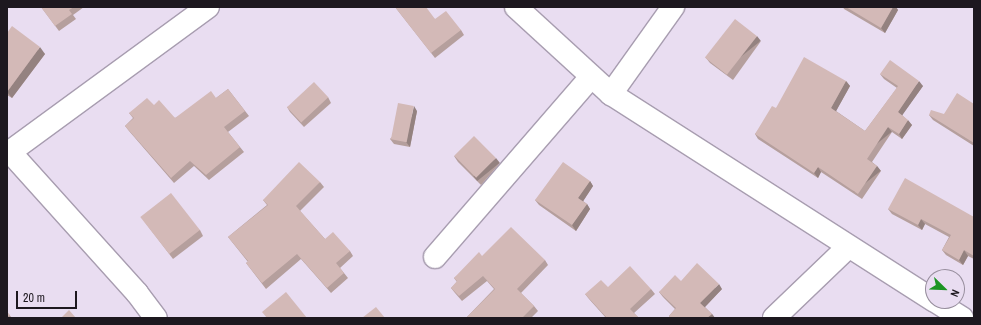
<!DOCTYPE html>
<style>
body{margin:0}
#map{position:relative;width:981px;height:325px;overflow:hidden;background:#e9ddf1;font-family:"Archivo Narrow",sans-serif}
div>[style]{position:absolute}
.roads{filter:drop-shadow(1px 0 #a89db0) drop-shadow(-1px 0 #a89db0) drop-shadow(0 1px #a89db0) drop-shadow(0 -1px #a89db0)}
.street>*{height:22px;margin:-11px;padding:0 11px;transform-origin:11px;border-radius:11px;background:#fff}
.wall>*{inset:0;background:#b59f9d}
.shaded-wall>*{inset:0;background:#948280;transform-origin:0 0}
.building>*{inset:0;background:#d3b9b7;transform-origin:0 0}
span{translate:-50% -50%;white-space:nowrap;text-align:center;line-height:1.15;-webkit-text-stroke:4px #e9ddf1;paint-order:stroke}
.frame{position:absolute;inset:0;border:8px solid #1d181f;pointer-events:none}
.north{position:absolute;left:925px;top:269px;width:40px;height:40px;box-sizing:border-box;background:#e9ddf1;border:1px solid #978e9d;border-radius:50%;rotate:113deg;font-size:11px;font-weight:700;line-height:16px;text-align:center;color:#1d181f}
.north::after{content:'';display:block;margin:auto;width:14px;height:18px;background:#1c9423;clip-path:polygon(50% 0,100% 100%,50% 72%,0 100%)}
.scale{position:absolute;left:16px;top:291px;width:61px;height:18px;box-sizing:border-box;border:2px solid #1d181f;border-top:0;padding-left:5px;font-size:12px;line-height:14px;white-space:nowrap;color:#1d181f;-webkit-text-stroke:3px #e9ddf1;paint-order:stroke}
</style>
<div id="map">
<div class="roads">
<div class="street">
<i style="left:516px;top:7px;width:129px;rotate:42.5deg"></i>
<i style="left:611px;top:94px;width:382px;rotate:32.6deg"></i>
<i style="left:611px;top:94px;width:107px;rotate:-54.5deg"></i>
<i style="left:10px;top:152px;width:190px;rotate:48deg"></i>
<i style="left:137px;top:293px;width:31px;rotate:53deg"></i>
<i style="left:7px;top:154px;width:249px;rotate:-36.2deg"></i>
<i style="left:435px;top:257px;width:238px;rotate:-49.1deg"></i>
<i style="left:935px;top:301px;width:32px;rotate:32deg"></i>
<i style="left:774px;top:318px;width:103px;rotate:-43.8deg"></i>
</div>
</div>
<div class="wall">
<i style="clip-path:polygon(41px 7px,84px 7px,73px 15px,76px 19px,59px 31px)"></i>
<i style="clip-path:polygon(395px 7px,435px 19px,461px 30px,464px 35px,435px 58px)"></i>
<i style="clip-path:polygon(843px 7px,896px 7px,898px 10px,885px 33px,844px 9px)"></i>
<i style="clip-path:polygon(7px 33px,45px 54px,12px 98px,7px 95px)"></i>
<i style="clip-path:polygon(761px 41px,733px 80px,710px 63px,706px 58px)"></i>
<i style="clip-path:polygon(880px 74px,923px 86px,902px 115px,912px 125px,902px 139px,892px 132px,872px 162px,877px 166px,881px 171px,862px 199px,821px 172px,818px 178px,758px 139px,755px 134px,776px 108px,846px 81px,850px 86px,836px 111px,865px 131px,897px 88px,884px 79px)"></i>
<i style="clip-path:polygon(228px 89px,249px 116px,228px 132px,244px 152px,209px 180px,194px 166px,174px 183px,129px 131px,125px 126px,133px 118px,129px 113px,154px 105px,175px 118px,216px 98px)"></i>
<i style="clip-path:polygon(328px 97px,331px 103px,304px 127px,290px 112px,287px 107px)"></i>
<i style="clip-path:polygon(974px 104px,974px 146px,933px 120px,929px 115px,944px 114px)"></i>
<i style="clip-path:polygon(417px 111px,410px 147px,394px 144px,390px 139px)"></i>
<i style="clip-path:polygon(454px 156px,500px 163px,481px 185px,458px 162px)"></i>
<i style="clip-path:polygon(590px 181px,593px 186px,583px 201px,587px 204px,590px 209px,576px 231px,539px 205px,535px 200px)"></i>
<i style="clip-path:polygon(320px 182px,324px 187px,300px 211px,325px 239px,350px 251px,353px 256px,340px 268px,348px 278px,331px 293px,301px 259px,266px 289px,246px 263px,248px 262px,228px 237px,267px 205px,263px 200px)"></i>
<i style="clip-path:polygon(888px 209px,974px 217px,974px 259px,968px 256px,963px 265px,946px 255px,942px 250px,949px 237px,925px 224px,922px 230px,892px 214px)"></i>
<i style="clip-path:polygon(144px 221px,200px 230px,203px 236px,173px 259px)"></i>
<i style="clip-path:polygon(482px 256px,545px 260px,548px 265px,521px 293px,534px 306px,538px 311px,531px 318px,466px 318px,494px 289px,487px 281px,462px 301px,455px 293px,451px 288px,457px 282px,454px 278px)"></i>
<i style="clip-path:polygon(681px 281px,722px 289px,705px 307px,712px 314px,715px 318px,670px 318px,669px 316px,675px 309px,663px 297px,659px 292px)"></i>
<i style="clip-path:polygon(651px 289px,655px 294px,634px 313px,639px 318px,606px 318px,589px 299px,585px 294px)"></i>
<i style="clip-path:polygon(7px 312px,12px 318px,7px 318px)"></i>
</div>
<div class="shaded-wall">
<i style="clip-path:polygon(893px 7px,896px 7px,898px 10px,885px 33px,881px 28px)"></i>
<i style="left:757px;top:36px;width:6px;height:48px;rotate:51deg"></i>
<i style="clip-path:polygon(40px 47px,45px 54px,12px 98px,7px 92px)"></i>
<i style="clip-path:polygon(846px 81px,850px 86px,835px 113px,831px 108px)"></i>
<i style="clip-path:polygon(919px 81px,923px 86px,901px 117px,898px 112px)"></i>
<i style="clip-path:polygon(414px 106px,417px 111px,410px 147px,406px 142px)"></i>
<i style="clip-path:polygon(908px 120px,912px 125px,902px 139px,899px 134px)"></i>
<i style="left:888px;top:127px;width:6px;height:38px;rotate:51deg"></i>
<i style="left:496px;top:158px;width:6px;height:29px;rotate:51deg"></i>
<i style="left:877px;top:166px;width:6px;height:34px;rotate:51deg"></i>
<i style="clip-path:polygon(818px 167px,821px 172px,818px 178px,814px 173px)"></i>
<i style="clip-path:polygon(590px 181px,593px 186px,582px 203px,578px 198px)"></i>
<i style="clip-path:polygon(587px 204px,590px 209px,576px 231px,572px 225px)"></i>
<i style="clip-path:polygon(921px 219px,925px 224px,922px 230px,918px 225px)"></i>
<i style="clip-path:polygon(964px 250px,968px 256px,963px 265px,959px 260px)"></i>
<i style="clip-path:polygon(719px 284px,722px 289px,704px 308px,700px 303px)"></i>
<i style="clip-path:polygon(712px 314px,715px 318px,707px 318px)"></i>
</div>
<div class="building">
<i style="clip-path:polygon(41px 7px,74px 7px,69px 10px,72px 14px,55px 26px)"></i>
<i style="clip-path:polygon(395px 7px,426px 7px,435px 19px,446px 11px,461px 30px,431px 53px)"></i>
<i style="clip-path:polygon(846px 7px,893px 7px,881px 28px)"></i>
<i style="left:735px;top:19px;width:28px;height:49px;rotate:38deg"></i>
<i style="clip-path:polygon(12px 26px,40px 47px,7px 92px,7px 33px)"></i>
<i style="clip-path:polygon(804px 57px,846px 81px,831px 108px,865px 131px,898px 86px,880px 74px,890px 60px,919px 81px,898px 112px,908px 120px,899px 134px,888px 127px,867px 159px,877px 166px,858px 194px,818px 167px,814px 173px,755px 134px,772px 106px,776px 108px)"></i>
<i style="left:314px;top:82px;width:21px;height:37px;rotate:47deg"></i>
<i style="clip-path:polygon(228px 89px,245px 111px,224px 127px,240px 147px,206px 175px,190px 161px,171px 178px,125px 126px,134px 118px,129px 113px,147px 98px,154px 105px,159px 100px,175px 118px,211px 91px,216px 98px)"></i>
<i style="clip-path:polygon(957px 93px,974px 104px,974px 122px,973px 123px,974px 123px,974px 143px,929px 115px,931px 110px,944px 114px)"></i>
<i style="left:398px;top:103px;width:16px;height:37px;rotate:11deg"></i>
<i style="left:474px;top:136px;width:31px;height:28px;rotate:45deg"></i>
<i style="clip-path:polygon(299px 162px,320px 182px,296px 206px,325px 239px,333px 232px,350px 251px,336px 263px,344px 273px,327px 288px,297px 254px,262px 283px,246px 263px,248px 261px,228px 237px,268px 205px,263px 200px)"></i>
<i style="clip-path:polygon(563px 162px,590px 181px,578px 198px,587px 204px,572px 225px,535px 200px)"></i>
<i style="clip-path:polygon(905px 178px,974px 217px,974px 256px,964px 250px,959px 260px,942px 250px,951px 235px,921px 219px,918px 225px,888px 209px)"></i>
<i style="left:171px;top:193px;width:47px;height:39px;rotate:52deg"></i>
<i style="clip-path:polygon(511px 227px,545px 260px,517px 289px,534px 306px,523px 317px,524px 318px,466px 318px,495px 289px,483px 276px,459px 296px,451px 288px,457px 281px,454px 278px,479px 252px,482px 256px)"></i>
<i style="clip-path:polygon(697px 263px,719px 284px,700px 303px,712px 314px,707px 318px,671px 318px,669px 316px,676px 308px,659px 292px,675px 275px,681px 281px)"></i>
<i style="clip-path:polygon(630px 266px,651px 289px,630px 309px,639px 318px,607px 318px,585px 294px,601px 280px,608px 287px)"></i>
<i style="clip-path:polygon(286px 292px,307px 318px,267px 318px,262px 312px)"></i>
<i style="clip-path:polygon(376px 307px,385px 318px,362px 318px)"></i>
<i style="clip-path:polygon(69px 310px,76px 318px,61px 318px)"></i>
<i style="clip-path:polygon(7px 312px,10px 315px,7px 317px)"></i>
</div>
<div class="frame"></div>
<div class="north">N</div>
<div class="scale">20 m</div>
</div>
